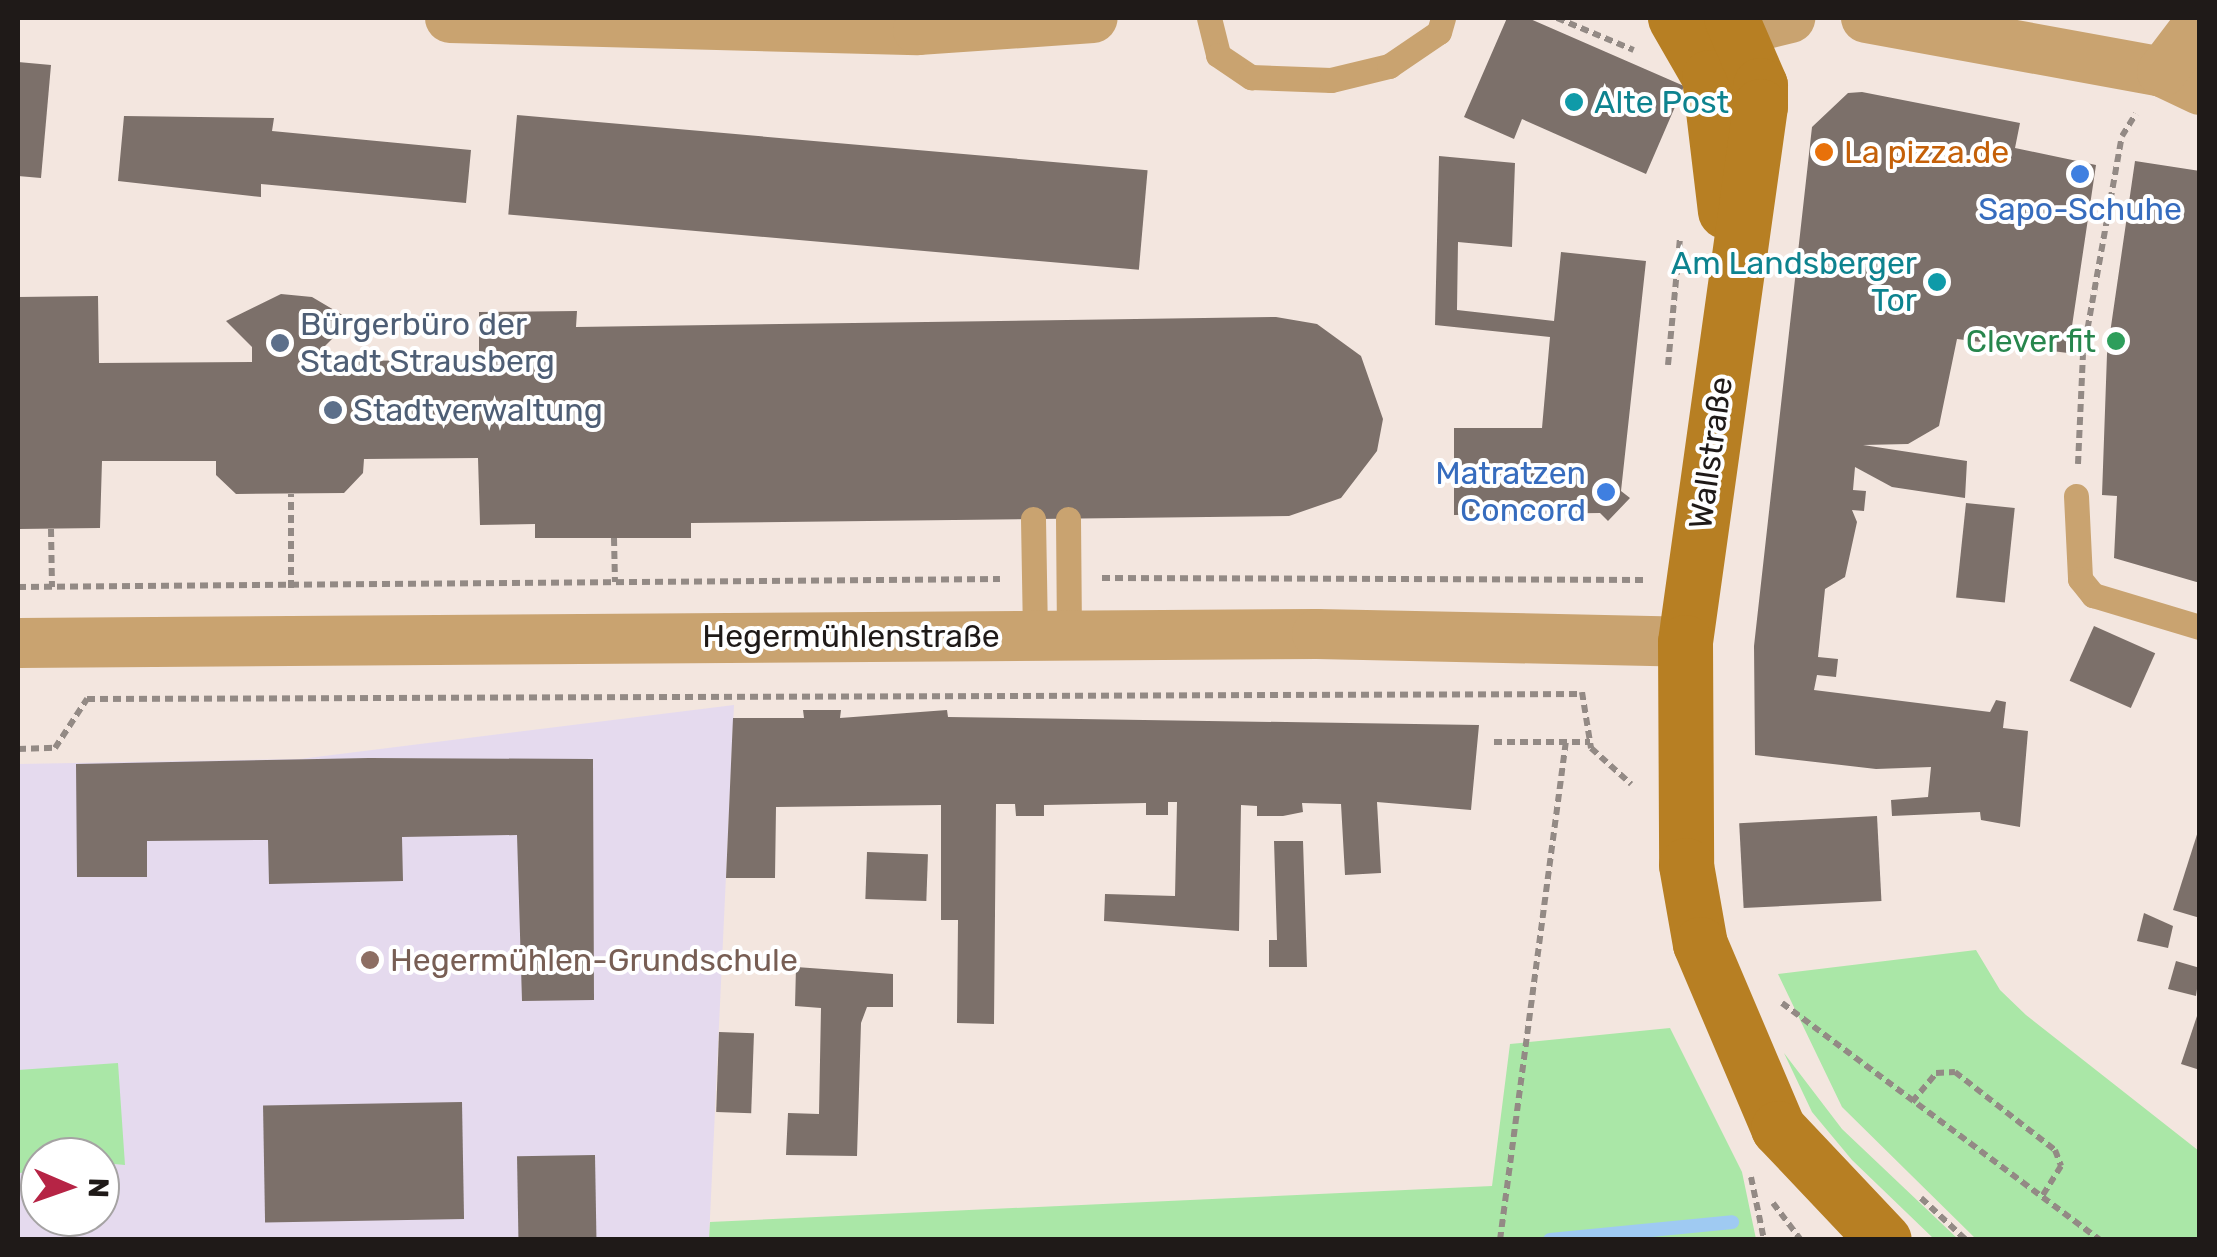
<!DOCTYPE html>
<meta charset="utf-8">
<style>
body{margin:0}
#map{position:relative;width:2217px;height:1257px;overflow:hidden;background:#f3e6df;font-family:Rubik,sans-serif}
div>[style]{position:absolute}
.education>*{inset:0;background:#e5daee}
.green>*{inset:0;background:#aae7a7}
.stream>*{height:14px;margin:-7px;padding:0 7px;transform-origin:7px;border-radius:7px;background:#9fcaf2}
.building>*{inset:0;background:#7c706a;transform-origin:0 0}
.path>*{height:6px;margin-top:-3px;transform-origin:0;background:repeating-linear-gradient(90deg,#938a85 0 8px,transparent 0 13px)}
.lane>*{height:25px;margin:-12.5px;padding:0 12.5px;transform-origin:12.5px;border-radius:12.5px;background:#c9a370}
.street>*{height:50px;margin:-25px;padding:0 25px;transform-origin:25px;border-radius:25px;background:#c9a370}
.secondary>*{height:55px;margin:-27.5px;padding:0 27.5px;transform-origin:27.5px;border-radius:27.5px;background:#b77f23}
.dots>*{width:28px;height:28px;translate:-50% -50%;box-sizing:border-box;border:5px solid #fff;border-radius:50%}
span{translate:-50% -50%;white-space:nowrap;text-align:center;line-height:1.15;-webkit-text-stroke:8px #fff;paint-order:stroke}
.culture-label{font-size:32px;color:#0d838f}
.left{translate:0 -50%;text-align:left}
.right{translate:-100% -50%;text-align:right}
.food-label{font-size:32px;color:#c56008}
.shop-label{font-size:32px;color:#366cbe}
.service-label{font-size:32px;color:#4e5e75}
.leisure-label{font-size:32px;color:#27864d}
.street-label{font-size:32px;color:#1f1a18}
.education-label{font-size:32px;color:#785e54}
.frame{position:absolute;inset:0;border:20px solid #1f1a18;pointer-events:none}
.north{position:absolute;left:20px;top:1137px;width:100px;height:100px;box-sizing:border-box;background:#fff;border:2px solid #a5a3a3;border-radius:50%;rotate:92deg;font-size:28px;font-weight:700;line-height:40px;text-align:center;color:#1f1a18}
.north::after{content:'';display:block;margin:auto;width:35px;height:45px;background:#b62445;clip-path:polygon(50% 0,100% 100%,50% 72%,0 100%)}
</style>
<div id="map">
<div class="education">
<i style="clip-path:polygon(evenodd,734px 705px,709px 1239px,18px 1239px,18px 764px,300px 759px,734px 705px,40px 1157px,100px 1157px,100px 1217px,40px 1217px,40px 1157px)"></i>
</div>
<div class="green">
<i style="clip-path:polygon(1976px 950px,2000px 990px,2026px 1015px,2199px 1151px,2199px 1239px,1976px 1239px,1842px 1107px,1778px 974px)"></i>
<i style="clip-path:polygon(1670px 1028px,1742px 1172px,1756px 1239px,709px 1239px,710px 1222px,1492px 1186px,1510px 1044px)"></i>
<i style="clip-path:polygon(1784px 1053px,1842px 1129px,1958px 1239px,1934px 1239px,1852px 1160px,1812px 1112px)"></i>
<i style="clip-path:polygon(118px 1063px,125px 1165px,40px 1157px,40px 1172px,18px 1173px,18px 1070px)"></i>
</div>
<div class="stream">
<i style="left:1550px;top:1240px;width:183px;rotate:-5.6deg"></i>
</div>
<div class="building">
<i style="clip-path:polygon(1507px 18px,1528px 18px,1684px 86px,1646px 174px,1522px 119px,1514px 139px,1464px 117px)"></i>
<i style="clip-path:polygon(18px 62px,51px 65px,41px 178px,18px 176px)"></i>
<i style="clip-path:polygon(1862px 92px,2020px 123px,2015px 148px,2096px 165px,2068px 353px,1957px 339px,1939px 426px,1908px 444px,1863px 445px,1967px 461px,1965px 498px,1892px 487px,1855px 467px,1853px 490px,1866px 491px,1864px 511px,1852px 510px,1857px 522px,1845px 577px,1825px 589px,1818px 657px,1838px 659px,1836px 677px,1817px 675px,1814px 690px,1990px 712px,1996px 700px,2006px 702px,2003px 728px,2028px 731px,2020px 827px,1981px 820px,1980px 812px,1892px 816px,1891px 800px,1928px 797px,1931px 767px,1876px 769px,1755px 755px,1754px 646px,1812px 127px,1848px 93px)"></i>
<i style="left:517px;top:115px;width:633px;height:100px;rotate:5deg"></i>
<i style="clip-path:polygon(124px 116px,274px 118px,272px 131px,471px 150px,466px 203px,261px 184px,261px 197px,118px 181px)"></i>
<i style="clip-path:polygon(1439px 156px,1515px 163px,1512px 247px,1458px 242px,1457px 310px,1554px 321px,1561px 252px,1646px 261px,1621px 491px,1630px 498px,1608px 521px,1600px 513px,1454px 515px,1454px 428px,1542px 428px,1550px 337px,1435px 325px)"></i>
<i style="clip-path:polygon(2135px 161px,2200px 171px,2200px 583px,2114px 558px,2117px 496px,2102px 495px,2107px 354px)"></i>
<i style="clip-path:polygon(281px 294px,312px 297px,351px 320px,325px 346px,325px 361px,479px 360px,479px 312px,577px 311px,576px 327px,1276px 317px,1317px 324px,1361px 356px,1383px 419px,1377px 451px,1341px 498px,1289px 516px,691px 523px,691px 538px,535px 538px,535px 524px,480px 525px,478px 458px,364px 459px,363px 473px,344px 493px,236px 494px,216px 475px,216px 461px,102px 461px,100px 528px,18px 529px,18px 297px,98px 296px,99px 363px,252px 362px,252px 347px,226px 321px)"></i>
<i style="left:1966px;top:503px;width:49px;height:95px;rotate:6deg"></i>
<i style="left:2094px;top:626px;width:67px;height:60px;rotate:24deg"></i>
<i style="clip-path:polygon(803px 710px,841px 710px,840px 718px,947px 710px,948px 717px,1479px 725px,1471px 810px,1377px 802px,1381px 873px,1345px 875px,1341px 804px,1302px 803px,1303px 812px,1283px 816px,1257px 816px,1257px 806px,1241px 805px,1239px 931px,1104px 921px,1105px 894px,1175px 896px,1177px 802px,1168px 802px,1168px 815px,1146px 815px,1146px 803px,1044px 805px,1044px 816px,1016px 816px,1015px 804px,996px 804px,994px 1024px,957px 1023px,958px 920px,941px 920px,941px 805px,776px 807px,775px 878px,726px 878px,733px 718px,804px 718px)"></i>
<i style="clip-path:polygon(369px 758px,593px 759px,594px 1000px,522px 1001px,517px 835px,402px 837px,403px 881px,269px 884px,268px 840px,147px 841px,147px 877px,77px 877px,76px 764px)"></i>
<i style="left:1877px;top:816px;width:85px;height:138px;rotate:87deg"></i>
<i style="clip-path:polygon(2200px 825px,2200px 918px,2173px 910px)"></i>
<i style="clip-path:polygon(1274px 841px,1303px 841px,1307px 967px,1269px 967px,1269px 940px,1277px 940px)"></i>
<i style="left:867px;top:852px;width:61px;height:47px;rotate:2deg"></i>
<i style="clip-path:polygon(2144px 913px,2173px 926px,2168px 948px,2137px 941px)"></i>
<i style="clip-path:polygon(2176px 961px,2200px 968px,2196px 996px,2168px 989px)"></i>
<i style="clip-path:polygon(796px 967px,893px 974px,893px 1007px,867px 1007px,861px 1023px,857px 1156px,786px 1155px,788px 1113px,819px 1114px,821px 1008px,795px 1006px)"></i>
<i style="clip-path:polygon(2199px 1010px,2200px 1010px,2200px 1070px,2181px 1064px)"></i>
<i style="left:719px;top:1032px;width:35px;height:80px;rotate:2deg"></i>
<i style="left:462px;top:1102px;width:117px;height:199px;rotate:89deg"></i>
<i style="left:595px;top:1155px;width:85px;height:78px;rotate:89deg"></i>
</div>
<div class="path">
<i style="left:1557px;top:18px;width:83px;rotate:22.6deg"></i>
<i style="left:1668px;top:365px;width:128px;rotate:-84.6deg"></i>
<i style="left:2078px;top:464px;width:110px;rotate:-87.4deg"></i>
<i style="left:2083px;top:354px;width:221px;rotate:-79.9deg"></i>
<i style="left:2122px;top:136px;width:26px;rotate:-58deg"></i>
<i style="left:51px;top:529px;width:58px;rotate:89deg"></i>
<i style="left:614px;top:538px;width:44px;rotate:88.7deg"></i>
<i style="left:1102px;top:578px;width:543px;rotate:0.21deg"></i>
<i style="left:18px;top:587px;width:982px;rotate:-0.47deg"></i>
<i style="left:291px;top:588px;width:94px;rotate:-90deg"></i>
<i style="left:1582px;top:692px;width:57px;rotate:80.9deg"></i>
<i style="left:1591px;top:748px;width:54px;rotate:42deg"></i>
<i style="left:1494px;top:742px;width:96px"></i>
<i style="left:18px;top:749px;width:37px;rotate:-2deg"></i>
<i style="left:55px;top:748px;width:59px;rotate:-56.9deg"></i>
<i style="left:87px;top:699px;width:1495px;rotate:-0.19deg"></i>
<i style="left:1782px;top:1003px;width:397px;rotate:36.7deg"></i>
<i style="left:1912px;top:1102px;width:38px;rotate:-50deg"></i>
<i style="left:1936px;top:1073px;width:19px;rotate:-3deg"></i>
<i style="left:1955px;top:1072px;width:127px;rotate:38deg"></i>
<i style="left:2055px;top:1150px;width:17px;rotate:69deg"></i>
<i style="left:2061px;top:1166px;width:36px;rotate:122deg"></i>
<i style="left:1751px;top:1177px;width:64px;rotate:78.3deg"></i>
<i style="left:1921px;top:1198px;width:62px;rotate:43deg"></i>
<i style="left:1773px;top:1203px;width:46px;rotate:52.9deg"></i>
<i style="left:1500px;top:1240px;width:503px;rotate:-82.47deg"></i>
</div>
<div class="lane">
<i style="left:1209px;top:18px;width:38px;rotate:76deg"></i>
<i style="left:1218px;top:55px;width:40px;rotate:34deg"></i>
<i style="left:1251px;top:77px;width:80px;rotate:2.1deg"></i>
<i style="left:1331px;top:80px;width:60px;rotate:-13.6deg"></i>
<i style="left:1389px;top:66px;width:60px;rotate:-34.2deg"></i>
<i style="left:1439px;top:32px;width:15px;rotate:-74deg"></i>
<i style="left:2076px;top:496px;width:83px;rotate:87.2deg"></i>
<i style="left:2080px;top:579px;width:21px;rotate:51deg"></i>
<i style="left:2093px;top:595px;width:112px;rotate:16.7deg"></i>
<i style="left:1033px;top:519px;width:116px;rotate:89deg"></i>
<i style="left:1068px;top:519px;width:116px;rotate:89.5deg"></i>
</div>
<div class="street">
<i style="left:450px;top:18px;width:468px;rotate:1.5deg"></i>
<i style="left:918px;top:30px;width:175px;rotate:-3.9deg"></i>
<i style="left:1866px;top:18px;width:301px;rotate:10.3deg"></i>
<i style="left:2162px;top:72px;width:42px;rotate:25.3deg"></i>
<i style="left:1739px;top:31px;width:53px;rotate:-14.3deg"></i>
<i style="left:2162px;top:72px;width:63px;rotate:-52.8deg"></i>
<i style="left:18px;top:643px;width:1299px;rotate:-0.4deg"></i>
<i style="left:1317px;top:634px;width:368px;rotate:1.2deg"></i>
</div>
<div class="secondary">
<i style="left:1675px;top:18px;width:68px;rotate:60deg"></i>
<i style="left:1709px;top:77px;width:135px;rotate:83.2deg"></i>
<i style="left:1731px;top:18px;width:73px;rotate:66.6deg"></i>
<i style="left:1760px;top:85px;width:21px;rotate:90deg"></i>
<i style="left:1760px;top:106px;width:541px;rotate:97.97deg"></i>
<i style="left:1685px;top:642px;width:223px;rotate:89.7deg"></i>
<i style="left:1686px;top:865px;width:80px;rotate:80deg"></i>
<i style="left:1700px;top:944px;width:200px;rotate:67deg"></i>
<i style="left:1778px;top:1128px;width:154px;rotate:46.6deg"></i>
</div>
<div class="dots">
<i style="left:1574px;top:102px;background:#0f9aa8"></i>
<i style="left:1824px;top:152px;background:#e8710a"></i>
<i style="left:2080px;top:174px;background:#3f7fe0"></i>
<i style="left:1937px;top:282px;background:#0f9aa8"></i>
<i style="left:2116px;top:341px;background:#2e9e5b"></i>
<i style="left:280px;top:343px;background:#5c6f8a"></i>
<i style="left:333px;top:410px;background:#5c6f8a"></i>
<i style="left:1606px;top:492px;background:#3f7fe0"></i>
<i style="left:370px;top:960px;background:#8d6e63"></i>
</div>
<div class="culture-label">
<span class="left" style="left:1594px;top:102px">Alte Post</span>
<span class="right" style="left:1917px;top:282px">Am Landsberger<br>Tor</span>
</div>
<div class="food-label">
<span class="left" style="left:1844px;top:152px">La pizza.de</span>
</div>
<div class="shop-label">
<span style="left:2080px;top:209px">Sapo-Schuhe</span>
<span class="right" style="left:1586px;top:492px">Matratzen<br>Concord</span>
</div>
<div class="service-label">
<span class="left" style="left:300px;top:343px">Bürgerbüro der<br>Stadt Strausberg</span>
<span class="left" style="left:353px;top:410px">Stadtverwaltung</span>
</div>
<div class="leisure-label">
<span class="right" style="left:2096px;top:341px">Clever fit</span>
</div>
<div class="street-label">
<span style="left:1711px;top:453px;rotate:-82deg">Wallstraße</span>
<span style="left:851px;top:636px">Hegermühlenstraße</span>
</div>
<div class="education-label">
<span class="left" style="left:390px;top:960px">Hegermühlen-Grundschule</span>
</div>
<div class="frame"></div>
<div class="north">N</div>
</div>
